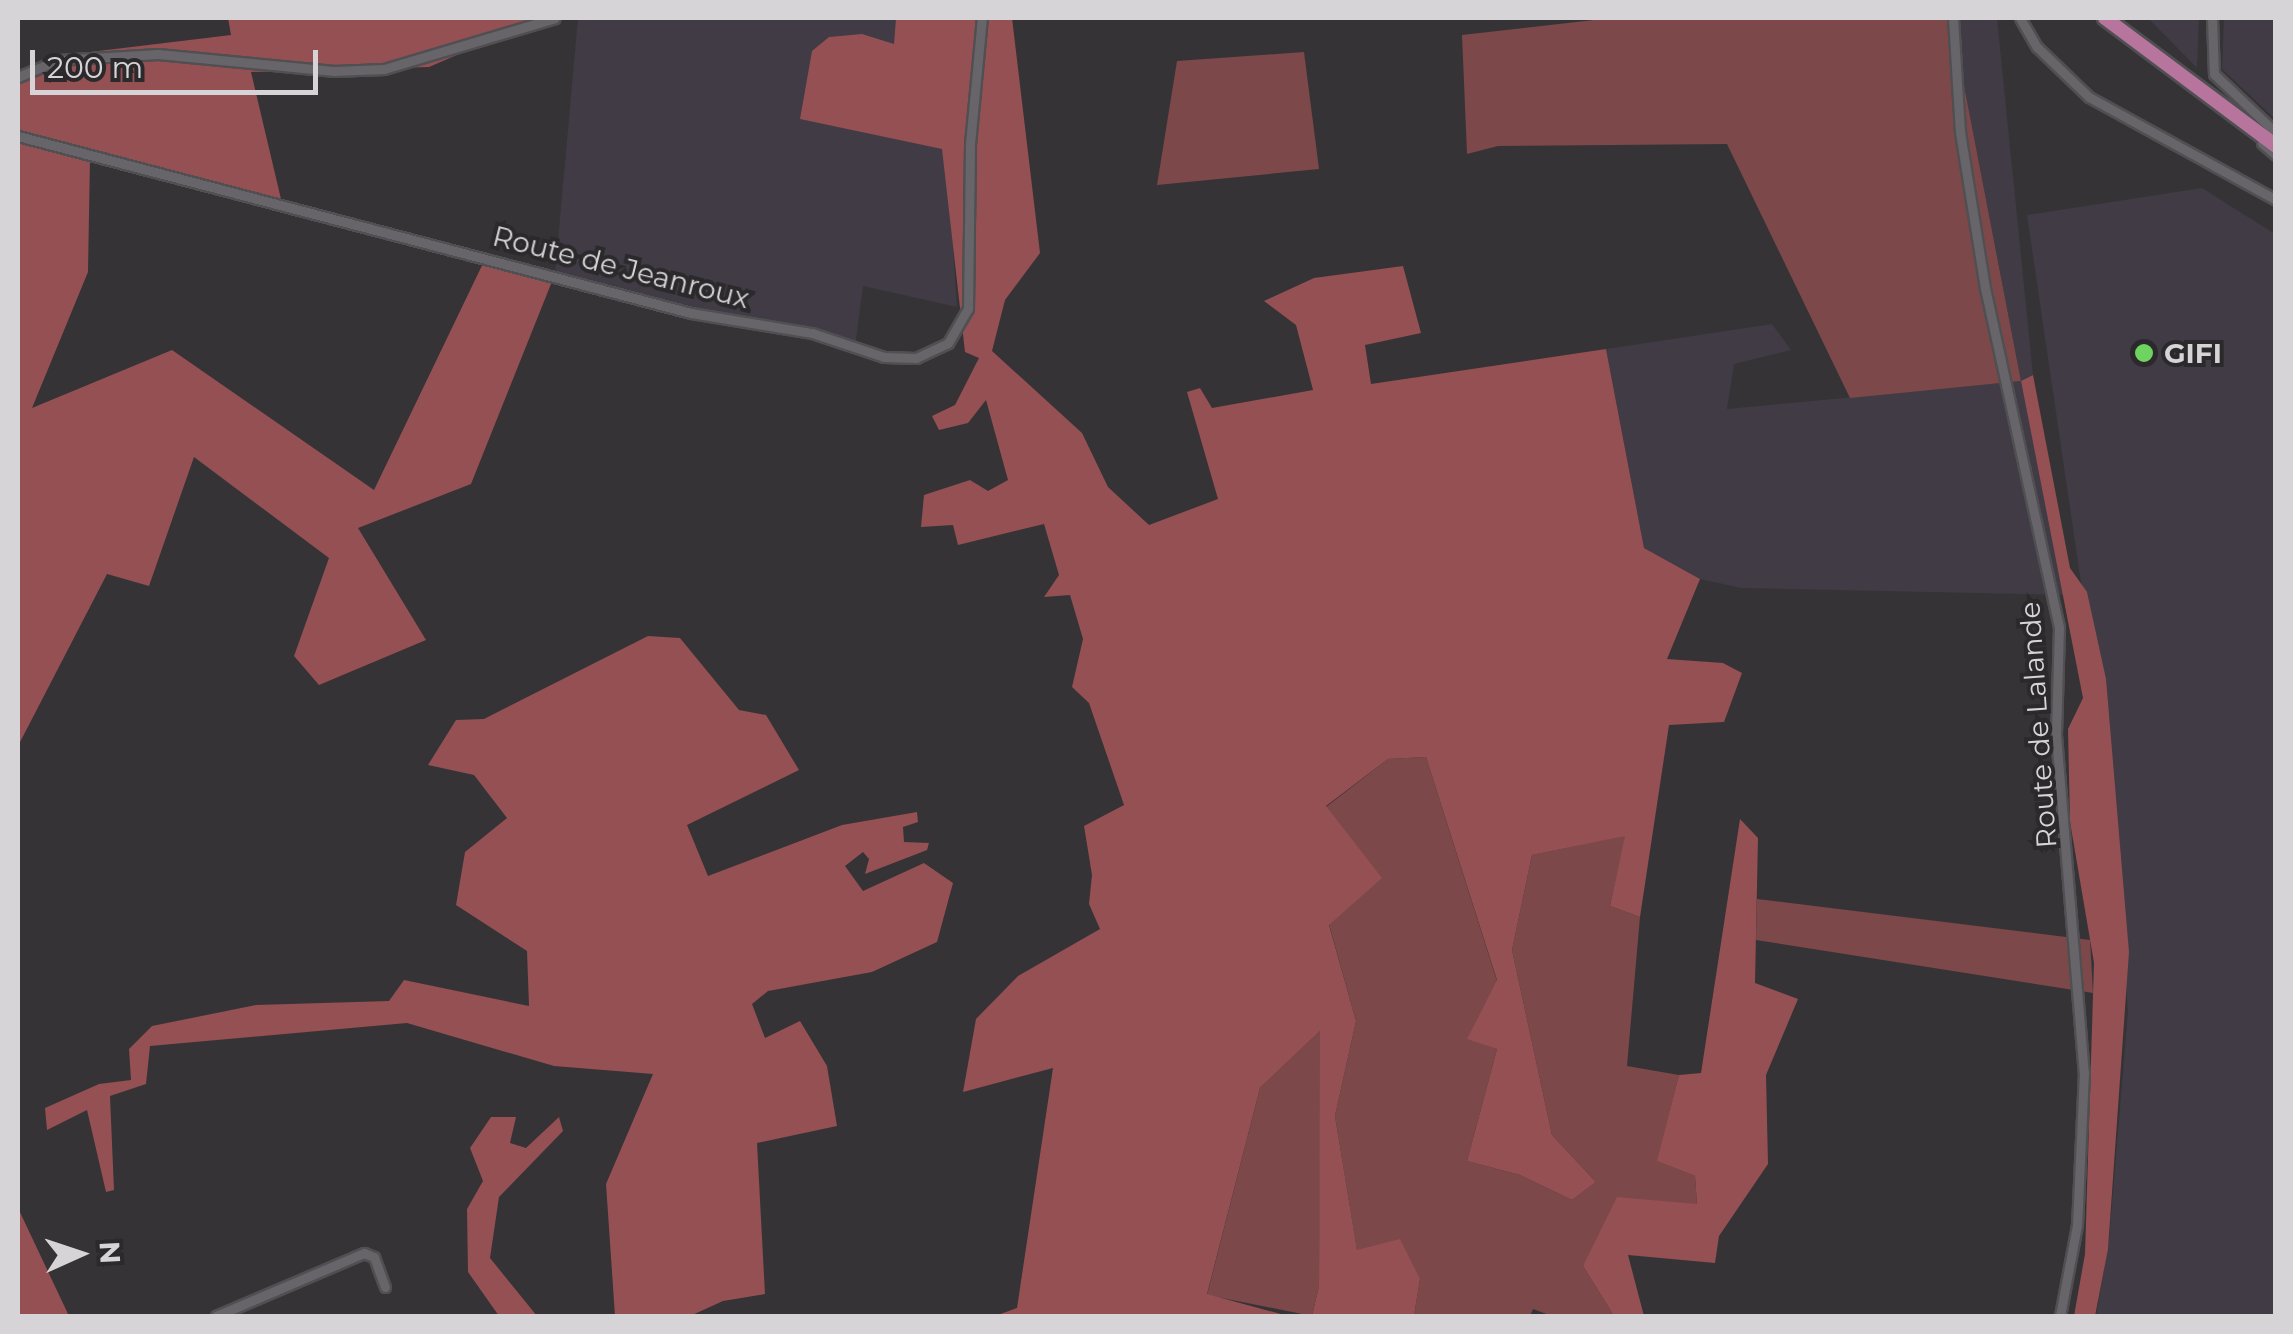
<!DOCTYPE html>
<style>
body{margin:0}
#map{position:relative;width:2293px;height:1334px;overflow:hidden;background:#353336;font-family:Montserrat,sans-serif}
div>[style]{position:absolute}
.built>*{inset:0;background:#403b44}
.green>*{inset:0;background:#7c484a}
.forest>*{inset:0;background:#945053}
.roads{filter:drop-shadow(2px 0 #504f52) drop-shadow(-2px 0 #504f52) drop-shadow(0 2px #504f52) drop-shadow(0 -2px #504f52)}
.minor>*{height:9px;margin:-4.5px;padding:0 4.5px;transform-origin:4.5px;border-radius:4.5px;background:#676569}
.primary>*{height:14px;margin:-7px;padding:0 7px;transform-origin:7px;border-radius:7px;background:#b7759e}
.dots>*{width:28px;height:28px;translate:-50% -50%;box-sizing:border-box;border:5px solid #2b292c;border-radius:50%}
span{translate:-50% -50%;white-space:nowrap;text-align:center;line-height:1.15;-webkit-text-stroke:8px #2b292c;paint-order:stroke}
.street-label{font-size:28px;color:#d6d4d7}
.poi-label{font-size:28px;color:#d6d4d7;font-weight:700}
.left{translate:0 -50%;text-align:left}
.frame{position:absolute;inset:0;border:20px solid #d6d4d7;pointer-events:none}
.north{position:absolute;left:30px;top:1204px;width:100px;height:100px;-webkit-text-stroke:8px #2b292c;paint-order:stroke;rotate:87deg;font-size:28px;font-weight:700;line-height:40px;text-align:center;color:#d6d4d7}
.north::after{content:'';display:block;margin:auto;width:35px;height:45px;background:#d6d4d7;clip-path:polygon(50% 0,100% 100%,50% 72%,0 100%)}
.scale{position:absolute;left:30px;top:50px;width:288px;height:45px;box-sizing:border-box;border:5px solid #d6d4d7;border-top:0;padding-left:12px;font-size:30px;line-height:35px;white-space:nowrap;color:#d6d4d7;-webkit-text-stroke:8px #2b292c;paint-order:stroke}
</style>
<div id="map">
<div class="built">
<i style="clip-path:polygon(578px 18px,896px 18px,895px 44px,945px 133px,957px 307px,863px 286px,855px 347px,812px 333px,691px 313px,555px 274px)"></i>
<i style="clip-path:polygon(1951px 18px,1997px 18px,2033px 375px,2021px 381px,2065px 595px,1741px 588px,1700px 579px,1644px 548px,1606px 349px,1772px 324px,1791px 350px,1734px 364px,1727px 409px,2021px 381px)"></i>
<i style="clip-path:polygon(2148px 18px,2199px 18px,2197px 68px)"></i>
<i style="clip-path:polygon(2224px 18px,2275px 18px,2275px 119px,2222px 69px)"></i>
<i style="clip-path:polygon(2202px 188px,2275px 234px,2275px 1316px,2096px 1316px,2109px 1240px,2128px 1011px,2112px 794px,2027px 215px)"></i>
</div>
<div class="green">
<i style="clip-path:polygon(1611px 18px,1951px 18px,2021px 381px,1850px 398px,1727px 144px,1498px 146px,1467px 154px,1462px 35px)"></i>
<i style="clip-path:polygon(1304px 52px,1319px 169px,1157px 185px,1177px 61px)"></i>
<i style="clip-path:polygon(1426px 757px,1497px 981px,1468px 1038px,1497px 1049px,1467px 1161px,1520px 1175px,1572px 1200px,1596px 1182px,1552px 1135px,1512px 950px,1532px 855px,1626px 835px,1610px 906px,1640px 917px,1627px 1066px,1679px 1075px,1658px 1161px,1695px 1176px,1697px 1204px,1583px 1266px,1614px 1316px,1552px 1316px,1533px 1309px,1530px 1316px,1414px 1316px,1420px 1279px,1357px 1251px,1335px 1116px,1356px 1021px,1329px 924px,1326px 807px,1388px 759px)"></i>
<i style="clip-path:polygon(1757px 899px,2090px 940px,2093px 993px,1756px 940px)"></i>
<i style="clip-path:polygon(1321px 1030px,1319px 1286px,1312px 1316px,1207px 1295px,1260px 1088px)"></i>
</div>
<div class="forest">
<i style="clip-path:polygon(228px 18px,542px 18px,429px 67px,251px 72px,281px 199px,90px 159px,88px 272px,32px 408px,172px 350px,374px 490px,488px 253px,555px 274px,471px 484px,358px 528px,426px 640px,319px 685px,294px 656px,329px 558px,194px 457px,149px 586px,107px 574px,18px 746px,18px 85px,90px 52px,231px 35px)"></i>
<i style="clip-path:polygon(896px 18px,1012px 18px,1040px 253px,1005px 300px,992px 351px,1082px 433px,1108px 487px,1149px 525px,1218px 499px,1187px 392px,1200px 388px,1212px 408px,1313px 390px,1296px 325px,1264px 301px,1314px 278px,1403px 266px,1421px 333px,1365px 345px,1371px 384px,1606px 349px,1644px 548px,1700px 579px,1667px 659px,1723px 663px,1742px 673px,1724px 722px,1669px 725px,1640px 917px,1610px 906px,1625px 836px,1532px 855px,1512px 950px,1552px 1135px,1596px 1182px,1572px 1200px,1520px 1175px,1467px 1161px,1497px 1049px,1467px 1039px,1497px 980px,1426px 757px,1388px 759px,1326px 806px,1382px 878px,1329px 925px,1356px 1021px,1335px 1116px,1357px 1250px,1400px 1239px,1420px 1279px,1414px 1316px,1312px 1316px,1319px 1286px,1320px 1031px,1260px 1088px,1207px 1294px,1288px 1316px,995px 1316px,1017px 1308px,1053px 1068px,963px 1092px,976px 1019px,1018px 976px,1100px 929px,1089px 904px,1092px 875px,1084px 826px,1124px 805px,1089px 703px,1072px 687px,1083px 639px,1070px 595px,1044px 597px,1059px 575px,1044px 524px,958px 545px,953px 525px,921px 527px,924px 495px,970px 480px,988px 491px,1008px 480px,986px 400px,968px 423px,939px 430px,932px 416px,955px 405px,979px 358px,965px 352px,942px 149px,800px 119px,812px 51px,829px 37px,862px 34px,894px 44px)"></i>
<i style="clip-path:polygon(2033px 375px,2070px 568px,2087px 592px,2106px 679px,2129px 952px,2108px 1249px,2095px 1316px,2074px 1316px,2085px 1254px,2094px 963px,2070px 822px,2068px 729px,2083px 698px,2021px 381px)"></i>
<i style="clip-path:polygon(648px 636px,680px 638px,739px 710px,766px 715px,799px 770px,687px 825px,708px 876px,842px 825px,917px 812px,918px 822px,903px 827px,904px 842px,929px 843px,927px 850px,865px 874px,869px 859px,863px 852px,845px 866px,863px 891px,924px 863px,953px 883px,937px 942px,872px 972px,768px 991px,752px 1004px,765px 1038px,800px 1021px,827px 1066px,837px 1126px,757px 1143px,765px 1294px,723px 1301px,690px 1316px,615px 1316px,606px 1184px,653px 1074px,554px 1066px,407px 1023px,150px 1046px,146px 1084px,110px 1096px,114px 1190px,106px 1192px,87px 1110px,47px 1130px,45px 1108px,99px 1084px,131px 1080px,129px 1049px,152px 1026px,256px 1005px,389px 1001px,404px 980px,529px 1006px,527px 951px,456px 905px,465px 852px,507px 818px,474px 775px,428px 765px,456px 720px,484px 719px)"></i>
<i style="clip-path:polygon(1740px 819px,1758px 838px,1755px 983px,1798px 999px,1766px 1075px,1768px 1164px,1719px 1236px,1715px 1263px,1628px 1255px,1644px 1316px,1614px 1316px,1583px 1266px,1617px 1197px,1697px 1204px,1695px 1176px,1657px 1161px,1679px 1075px,1701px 1073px)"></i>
<i style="clip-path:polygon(491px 1117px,516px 1117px,510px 1143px,526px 1148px,559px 1117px,563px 1131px,499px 1197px,490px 1258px,537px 1316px,499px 1316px,468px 1272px,467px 1209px,483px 1181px,470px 1148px)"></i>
<i style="clip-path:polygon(18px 1208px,69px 1316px,18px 1316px)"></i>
</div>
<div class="roads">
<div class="minor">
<i style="left:1953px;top:18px;width:114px;rotate:86.5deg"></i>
<i style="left:1960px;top:132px;width:158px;rotate:80.9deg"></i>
<i style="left:1985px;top:288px;width:347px;rotate:77.7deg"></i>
<i style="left:2059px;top:627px;width:108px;rotate:91.6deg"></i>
<i style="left:2056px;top:735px;width:338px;rotate:85.3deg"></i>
<i style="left:2084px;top:1072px;width:153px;rotate:92.6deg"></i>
<i style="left:2077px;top:1225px;width:93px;rotate:100.6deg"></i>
<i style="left:2020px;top:18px;width:34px;rotate:60deg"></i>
<i style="left:2037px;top:47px;width:72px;rotate:43.9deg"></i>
<i style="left:2089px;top:97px;width:213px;rotate:28.8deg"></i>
<i style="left:2212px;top:18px;width:56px;rotate:88deg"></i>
<i style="left:2214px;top:74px;width:86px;rotate:43.6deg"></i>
<i style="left:18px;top:77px;width:43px;rotate:-23deg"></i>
<i style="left:58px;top:60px;width:100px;rotate:-3.4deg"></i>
<i style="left:158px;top:54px;width:177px;rotate:5.5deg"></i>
<i style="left:334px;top:71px;width:50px;rotate:-2.3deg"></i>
<i style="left:384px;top:69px;width:178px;rotate:-16.6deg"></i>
<i style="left:18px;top:136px;width:696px;rotate:14.74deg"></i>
<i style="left:691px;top:313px;width:123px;rotate:9.4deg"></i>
<i style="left:812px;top:333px;width:76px;rotate:18.4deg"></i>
<i style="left:884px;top:357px;width:32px;rotate:2deg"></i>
<i style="left:916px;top:358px;width:35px;rotate:-25deg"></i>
<i style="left:948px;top:343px;width:39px;rotate:-60deg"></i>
<i style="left:968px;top:309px;width:165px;rotate:-89.3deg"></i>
<i style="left:970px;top:144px;width:127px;rotate:-84.6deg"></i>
<i style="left:2262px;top:143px;width:18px;rotate:41deg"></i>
<i style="left:216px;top:1316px;width:161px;rotate:-23.1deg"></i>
<i style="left:364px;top:1253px;width:11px;rotate:22deg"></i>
<i style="left:374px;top:1257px;width:32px;rotate:70deg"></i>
</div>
<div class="primary">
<i style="left:2105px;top:18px;width:214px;rotate:36.8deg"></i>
</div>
</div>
<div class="dots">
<i style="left:2144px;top:353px;background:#6fd35f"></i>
</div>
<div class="street-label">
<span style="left:621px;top:267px;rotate:14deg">Route de Jeanroux</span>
<span style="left:2038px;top:725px;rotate:-94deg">Route de Lalande</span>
</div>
<div class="poi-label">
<span class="left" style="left:2164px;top:353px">GIFI</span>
</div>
<div class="frame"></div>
<div class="north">N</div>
<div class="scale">200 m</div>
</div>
